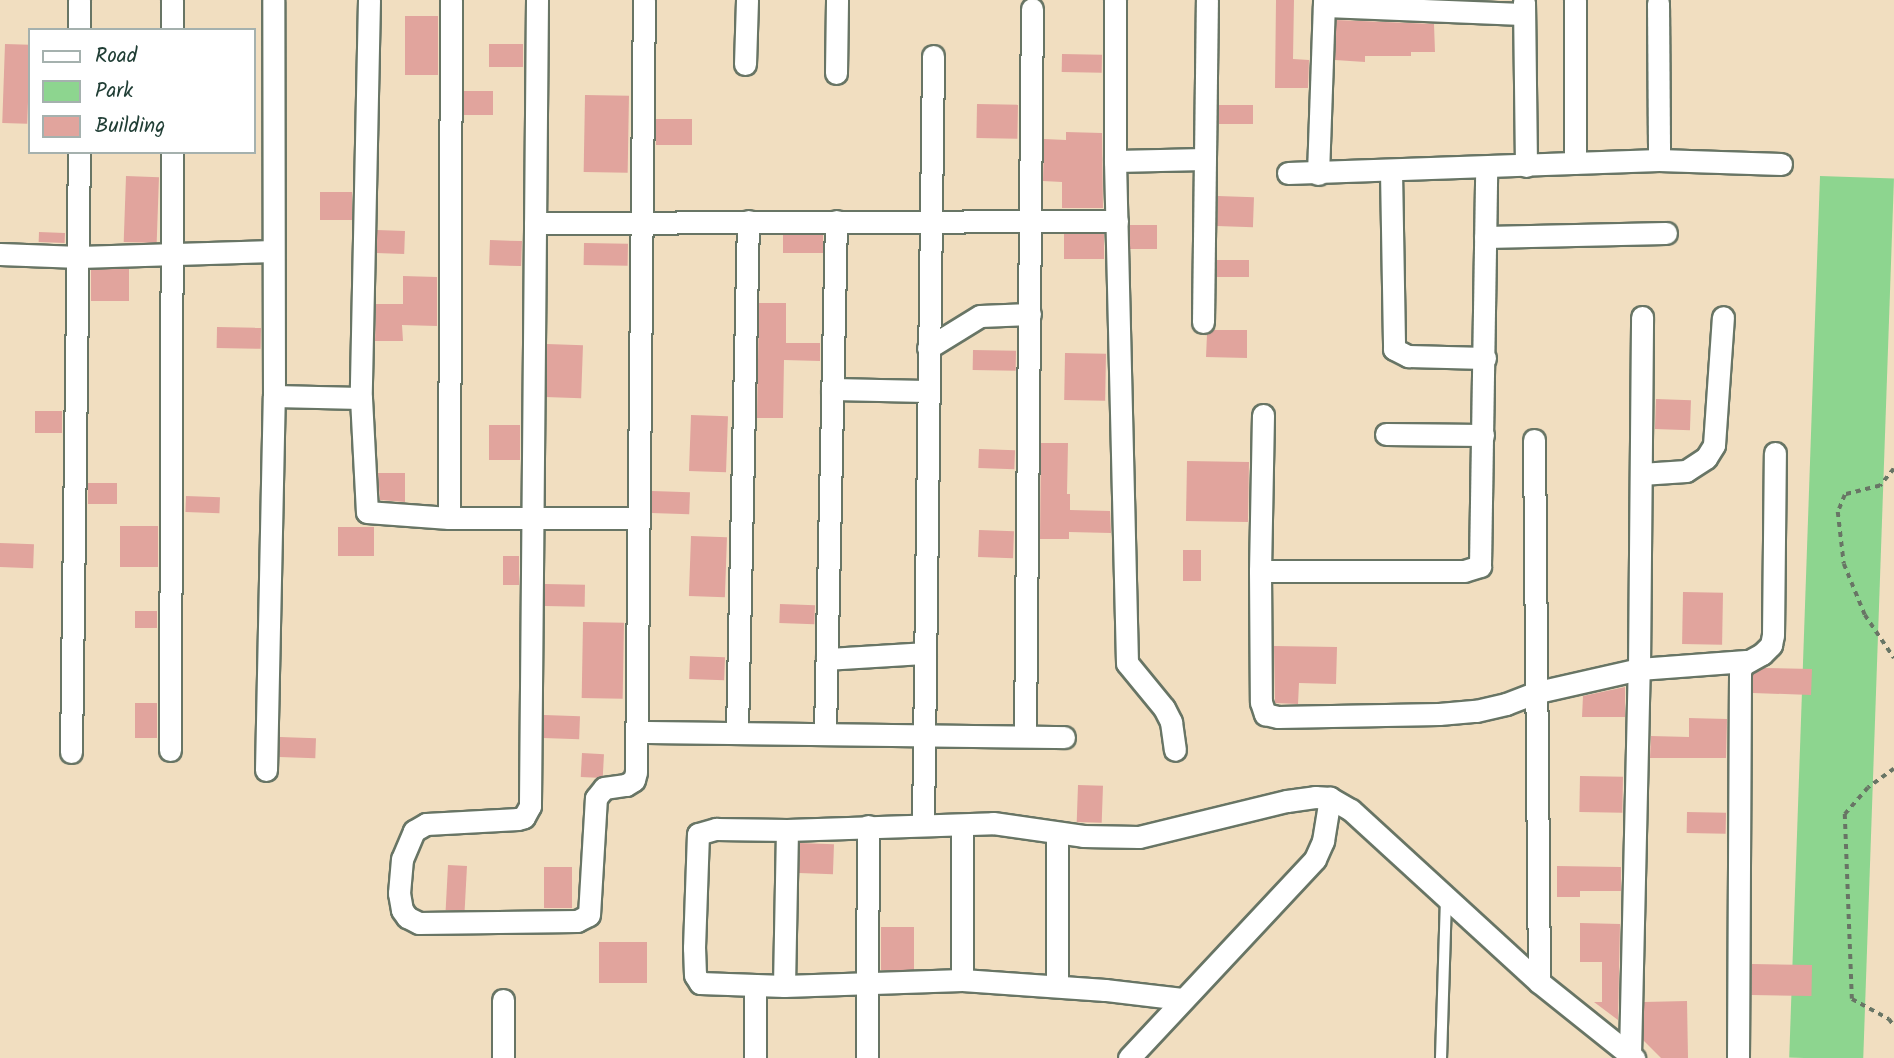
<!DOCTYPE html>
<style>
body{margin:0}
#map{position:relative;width:1894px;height:1058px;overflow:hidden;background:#f1dec0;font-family:Kalam,sans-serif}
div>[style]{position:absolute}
.green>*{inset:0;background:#8dd58f;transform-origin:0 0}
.building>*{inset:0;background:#e1a49d;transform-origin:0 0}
.path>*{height:3.5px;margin-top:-1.75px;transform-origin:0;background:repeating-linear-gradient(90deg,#687565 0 5px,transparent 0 10px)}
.roads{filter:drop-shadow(2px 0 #687565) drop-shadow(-2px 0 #687565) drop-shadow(0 2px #687565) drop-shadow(0 -2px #687565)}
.service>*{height:10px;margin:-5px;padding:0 5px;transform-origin:5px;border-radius:5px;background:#fff}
.minor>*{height:21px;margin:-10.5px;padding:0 10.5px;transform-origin:10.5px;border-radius:10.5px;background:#fff}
span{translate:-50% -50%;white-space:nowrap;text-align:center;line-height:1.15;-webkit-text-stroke:5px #fff;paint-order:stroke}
.legend{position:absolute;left:28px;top:28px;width:228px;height:126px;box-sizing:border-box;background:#fff;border:2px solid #a5b1ae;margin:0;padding:9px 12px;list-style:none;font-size:21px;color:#1f3d34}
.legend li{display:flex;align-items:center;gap:14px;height:35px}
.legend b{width:35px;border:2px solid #a5b1ae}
</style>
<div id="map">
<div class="green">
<i style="left:1820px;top:176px;width:74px;height:882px;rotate:2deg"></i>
</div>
<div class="building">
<i style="clip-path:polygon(1276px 0,1294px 0,1293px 59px,1309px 60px,1308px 88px,1275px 88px)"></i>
<i style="left:405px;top:16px;width:33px;height:59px"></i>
<i style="clip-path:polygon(1336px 20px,1434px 24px,1435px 52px,1411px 52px,1411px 56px,1365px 56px,1365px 62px,1335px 60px)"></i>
<i style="left:5px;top:44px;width:25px;height:79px;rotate:2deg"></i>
<i style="left:489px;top:44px;width:34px;height:23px"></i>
<i style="left:1062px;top:54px;width:40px;height:18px;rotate:1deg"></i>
<i style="left:464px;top:91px;width:29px;height:24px"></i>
<i style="left:585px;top:95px;width:44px;height:77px;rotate:1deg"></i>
<i style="left:977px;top:104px;width:41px;height:34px;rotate:1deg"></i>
<i style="left:1219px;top:105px;width:34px;height:19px"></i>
<i style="left:656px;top:119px;width:36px;height:26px"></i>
<i style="clip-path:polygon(1066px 132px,1102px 133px,1103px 208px,1062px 208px,1062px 182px,1043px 181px,1044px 139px,1066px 140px)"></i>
<i style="left:126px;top:176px;width:33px;height:66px;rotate:2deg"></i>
<i style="left:320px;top:192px;width:32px;height:28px"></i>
<i style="left:1218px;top:196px;width:36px;height:30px;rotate:2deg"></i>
<i style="left:1130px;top:225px;width:27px;height:24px"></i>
<i style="left:377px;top:230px;width:28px;height:23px;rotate:2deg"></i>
<i style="left:39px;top:232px;width:26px;height:10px;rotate:2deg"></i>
<i style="left:1064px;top:234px;width:40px;height:25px"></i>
<i style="left:783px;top:235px;width:40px;height:18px"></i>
<i style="left:490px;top:240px;width:32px;height:25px;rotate:2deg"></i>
<i style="left:584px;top:243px;width:44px;height:22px;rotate:1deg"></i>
<i style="left:1217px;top:260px;width:32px;height:17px"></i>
<i style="left:129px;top:269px;width:32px;height:38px;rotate:90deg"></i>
<i style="clip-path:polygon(403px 276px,437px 277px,437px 326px,402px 325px,403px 341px,375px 341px,376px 304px,403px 304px)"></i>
<i style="clip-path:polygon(759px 303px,786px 303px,786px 343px,820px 343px,820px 361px,784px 360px,783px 418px,757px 418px)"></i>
<i style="left:217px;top:327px;width:44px;height:21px;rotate:1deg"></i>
<i style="clip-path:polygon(1213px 330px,1247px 330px,1247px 358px,1206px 357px,1207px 334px)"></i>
<i style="left:547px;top:344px;width:36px;height:53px;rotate:2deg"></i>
<i style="left:973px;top:350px;width:43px;height:20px;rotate:1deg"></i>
<i style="left:1065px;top:353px;width:41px;height:47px;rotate:1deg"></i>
<i style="left:1656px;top:399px;width:35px;height:30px;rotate:2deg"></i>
<i style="left:35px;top:411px;width:27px;height:22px"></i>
<i style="left:691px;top:415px;width:37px;height:56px;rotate:2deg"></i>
<i style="left:489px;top:425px;width:31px;height:35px"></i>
<i style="clip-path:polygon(1041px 443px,1068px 443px,1067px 494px,1070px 494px,1070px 510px,1110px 511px,1111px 533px,1069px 532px,1069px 539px,1040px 539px)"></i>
<i style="left:979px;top:449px;width:36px;height:19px;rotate:2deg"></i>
<i style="left:1187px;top:461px;width:62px;height:60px;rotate:1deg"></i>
<i style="clip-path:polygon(378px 473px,405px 473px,405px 502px,380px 500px)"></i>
<i style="left:88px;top:483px;width:29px;height:21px"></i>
<i style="left:652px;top:491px;width:38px;height:22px;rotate:2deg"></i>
<i style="left:186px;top:496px;width:34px;height:16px;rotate:2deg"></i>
<i style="left:120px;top:526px;width:38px;height:41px"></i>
<i style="left:338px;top:527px;width:36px;height:29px"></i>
<i style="left:979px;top:530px;width:35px;height:27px;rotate:2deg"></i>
<i style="left:691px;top:536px;width:36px;height:60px;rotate:2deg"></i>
<i style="left:0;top:543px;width:34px;height:24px;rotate:2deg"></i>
<i style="left:1183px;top:550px;width:18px;height:31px"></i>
<i style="left:503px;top:556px;width:16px;height:29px"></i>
<i style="left:545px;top:584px;width:40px;height:22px;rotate:1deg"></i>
<i style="left:1683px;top:592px;width:40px;height:52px;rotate:1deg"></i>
<i style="left:780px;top:604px;width:35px;height:19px;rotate:2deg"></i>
<i style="left:135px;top:611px;width:22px;height:17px"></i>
<i style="left:583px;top:622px;width:41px;height:76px;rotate:1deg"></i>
<i style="clip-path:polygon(1274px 646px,1337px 647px,1336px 684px,1299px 683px,1298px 704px,1275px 703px)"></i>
<i style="left:690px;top:656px;width:35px;height:23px;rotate:2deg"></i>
<i style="clip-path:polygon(1764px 668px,1812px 669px,1811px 695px,1753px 693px,1753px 674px)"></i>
<i style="clip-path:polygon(1625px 687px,1625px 717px,1582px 717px,1583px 696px)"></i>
<i style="left:135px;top:703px;width:22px;height:35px"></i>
<i style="left:544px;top:715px;width:36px;height:23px;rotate:2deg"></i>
<i style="clip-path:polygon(1689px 718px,1727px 719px,1726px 758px,1650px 758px,1651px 736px,1689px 737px)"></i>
<i style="left:280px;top:737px;width:36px;height:20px;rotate:2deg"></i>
<i style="left:582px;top:753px;width:22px;height:24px;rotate:3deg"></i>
<i style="left:1580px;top:776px;width:43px;height:36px;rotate:1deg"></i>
<i style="left:1078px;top:785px;width:25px;height:37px;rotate:2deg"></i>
<i style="left:1687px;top:812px;width:39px;height:21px;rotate:1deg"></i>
<i style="left:800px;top:843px;width:34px;height:30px;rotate:2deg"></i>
<i style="left:448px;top:865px;width:19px;height:45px;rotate:3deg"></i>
<i style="clip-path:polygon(1557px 866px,1621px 867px,1621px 891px,1580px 891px,1580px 897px,1557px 897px)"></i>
<i style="left:544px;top:867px;width:28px;height:41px"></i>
<i style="clip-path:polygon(1580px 923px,1620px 924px,1618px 1020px,1594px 1002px,1602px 1002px,1602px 962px,1580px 962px)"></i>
<i style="left:881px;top:927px;width:33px;height:43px"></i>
<i style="left:599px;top:942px;width:48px;height:41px"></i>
<i style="left:1752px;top:964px;width:60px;height:31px;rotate:1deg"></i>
<i style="clip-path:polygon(1687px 1001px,1688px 1058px,1661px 1058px,1643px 1040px,1644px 1002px)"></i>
</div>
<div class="path">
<i style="left:1894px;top:469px;width:22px;rotate:129deg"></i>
<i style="left:1880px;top:486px;width:36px;rotate:166deg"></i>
<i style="left:1845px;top:495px;width:18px;rotate:112deg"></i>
<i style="left:1838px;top:512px;width:52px;rotate:83.4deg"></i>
<i style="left:1844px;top:564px;width:55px;rotate:67.6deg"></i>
<i style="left:1865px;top:615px;width:52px;rotate:56deg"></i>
<i style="left:1894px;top:769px;width:32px;rotate:144deg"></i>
<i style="left:1868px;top:788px;width:35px;rotate:131deg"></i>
<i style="left:1845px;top:814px;width:185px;rotate:87.8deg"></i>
<i style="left:1852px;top:999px;width:42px;rotate:28.4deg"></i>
<i style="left:1889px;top:1019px;width:9px;rotate:54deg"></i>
</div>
<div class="roads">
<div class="service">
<i style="left:1441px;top:1058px;width:162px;rotate:-88.2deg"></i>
</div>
<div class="minor">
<i style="left:79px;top:0;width:30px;rotate:90deg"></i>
<i style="left:172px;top:0;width:30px;rotate:90deg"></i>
<i style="left:369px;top:0;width:398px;rotate:91.2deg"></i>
<i style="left:361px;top:398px;width:114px;rotate:87deg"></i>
<i style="left:367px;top:512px;width:82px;rotate:4.2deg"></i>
<i style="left:449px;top:518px;width:188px"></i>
<i style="left:537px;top:0;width:806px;rotate:90.5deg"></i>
<i style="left:530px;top:806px;width:13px;rotate:119deg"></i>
<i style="left:524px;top:817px;width:6px;rotate:162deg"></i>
<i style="left:518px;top:819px;width:92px;rotate:176.9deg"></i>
<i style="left:426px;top:824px;width:14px;rotate:150deg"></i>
<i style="left:414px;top:831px;width:30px;rotate:113deg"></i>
<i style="left:402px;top:859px;width:34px;rotate:95deg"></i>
<i style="left:399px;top:893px;width:17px;rotate:80deg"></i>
<i style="left:402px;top:910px;width:9px;rotate:54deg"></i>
<i style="left:407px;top:917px;width:13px;rotate:27deg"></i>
<i style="left:419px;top:923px;width:158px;rotate:-0.7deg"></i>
<i style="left:577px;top:921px;width:13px;rotate:-27deg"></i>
<i style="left:589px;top:915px;width:117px;rotate:-86.6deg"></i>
<i style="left:596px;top:798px;width:13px;rotate:-51deg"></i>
<i style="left:604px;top:788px;width:22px;rotate:-8deg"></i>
<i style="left:626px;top:785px;width:9px;rotate:-32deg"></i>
<i style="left:634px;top:780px;width:8px;rotate:-76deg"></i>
<i style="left:636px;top:772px;width:772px;rotate:-89.41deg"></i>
<i style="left:1115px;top:0;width:161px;rotate:90deg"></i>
<i style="left:1115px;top:161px;width:502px;rotate:88.63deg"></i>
<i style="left:1127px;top:663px;width:58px;rotate:50.6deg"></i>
<i style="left:1164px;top:708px;width:16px;rotate:63deg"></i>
<i style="left:1171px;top:722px;width:28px;rotate:82deg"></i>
<i style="left:1524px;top:2px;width:164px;rotate:89.3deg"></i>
<i style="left:1658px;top:3px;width:157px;rotate:89.6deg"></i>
<i style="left:1324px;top:6px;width:200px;rotate:2.3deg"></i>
<i style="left:745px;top:64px;width:64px;rotate:-88.2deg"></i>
<i style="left:836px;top:73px;width:73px;rotate:-89.2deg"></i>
<i style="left:1115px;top:161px;width:90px;rotate:-1.3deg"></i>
<i style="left:1575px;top:163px;width:163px;rotate:-90deg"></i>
<i style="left:1391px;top:171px;width:178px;rotate:89deg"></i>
<i style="left:1394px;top:349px;width:16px;rotate:27deg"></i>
<i style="left:1408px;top:356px;width:77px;rotate:1.5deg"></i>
<i style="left:1288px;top:173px;width:371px;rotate:-2deg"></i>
<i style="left:1659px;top:160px;width:122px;rotate:1.9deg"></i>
<i style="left:1318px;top:174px;width:174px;rotate:-88deg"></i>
<i style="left:535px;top:223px;width:582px;rotate:-0.2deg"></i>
<i style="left:1485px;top:237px;width:181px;rotate:-1.3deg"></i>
<i style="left:0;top:254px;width:79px;rotate:2.2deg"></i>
<i style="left:79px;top:257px;width:194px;rotate:-1.8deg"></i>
<i style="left:1203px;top:322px;width:322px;rotate:-89.3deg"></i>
<i style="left:928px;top:348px;width:61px;rotate:-31.6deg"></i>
<i style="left:980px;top:316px;width:50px;rotate:-2.3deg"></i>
<i style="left:832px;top:389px;width:95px;rotate:1.2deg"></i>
<i style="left:274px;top:396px;width:87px;rotate:1.3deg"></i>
<i style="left:1263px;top:415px;width:156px;rotate:91.1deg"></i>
<i style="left:1260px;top:571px;width:131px;rotate:89.6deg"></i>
<i style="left:1261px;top:702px;width:13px;rotate:72deg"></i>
<i style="left:1265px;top:714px;width:13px;rotate:13deg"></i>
<i style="left:1278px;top:717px;width:161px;rotate:-1.1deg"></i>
<i style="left:1439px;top:714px;width:37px;rotate:-5deg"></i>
<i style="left:1476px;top:711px;width:31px;rotate:-13deg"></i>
<i style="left:1506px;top:704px;width:34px;rotate:-21deg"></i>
<i style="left:1538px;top:692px;width:104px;rotate:-12.8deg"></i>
<i style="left:1639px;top:669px;width:107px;rotate:-4.3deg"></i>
<i style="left:1386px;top:434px;width:97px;rotate:0.6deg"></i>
<i style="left:1534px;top:440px;width:542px;rotate:89.47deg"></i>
<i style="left:1641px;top:474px;width:45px;rotate:-3.8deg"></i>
<i style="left:1686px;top:471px;width:24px;rotate:-33deg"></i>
<i style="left:1706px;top:458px;width:15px;rotate:-58deg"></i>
<i style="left:1714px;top:445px;width:128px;rotate:-86deg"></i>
<i style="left:449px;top:518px;width:518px;rotate:-89.78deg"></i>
<i style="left:1260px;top:571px;width:204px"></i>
<i style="left:1464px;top:571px;width:17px;rotate:-17deg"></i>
<i style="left:1480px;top:566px;width:399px;rotate:-89.1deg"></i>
<i style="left:827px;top:659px;width:98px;rotate:-3.5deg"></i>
<i style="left:638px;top:732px;width:426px;rotate:0.7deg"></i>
<i style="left:737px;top:732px;width:511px;rotate:-88.77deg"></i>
<i style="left:825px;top:732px;width:511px;rotate:-88.77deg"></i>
<i style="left:1025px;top:735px;width:726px;rotate:-89.45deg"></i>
<i style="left:170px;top:750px;width:598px;rotate:-89.81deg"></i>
<i style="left:71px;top:752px;width:600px;rotate:-89.24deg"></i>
<i style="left:266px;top:770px;width:374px;rotate:-88.8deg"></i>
<i style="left:274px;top:396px;width:396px;rotate:-90.1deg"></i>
<i style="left:923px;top:824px;width:768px;rotate:-89.25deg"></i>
<i style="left:962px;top:980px;width:155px;rotate:-90deg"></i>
<i style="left:755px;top:985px;width:73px;rotate:90deg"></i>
<i style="left:784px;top:986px;width:156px;rotate:-88.9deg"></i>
<i style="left:1057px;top:986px;width:153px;rotate:-90deg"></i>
<i style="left:1182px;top:999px;width:78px;rotate:-173.3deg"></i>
<i style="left:1105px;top:990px;width:143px;rotate:-176deg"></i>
<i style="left:962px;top:980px;width:178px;rotate:178.1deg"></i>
<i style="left:784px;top:986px;width:84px;rotate:-178deg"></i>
<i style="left:700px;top:983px;width:9px;rotate:-122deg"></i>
<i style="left:695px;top:975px;width:27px;rotate:-92deg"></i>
<i style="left:694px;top:948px;width:114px;rotate:-88deg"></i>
<i style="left:698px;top:834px;width:19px;rotate:-16deg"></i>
<i style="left:716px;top:829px;width:71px;rotate:0.8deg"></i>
<i style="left:787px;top:830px;width:206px;rotate:-1.9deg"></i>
<i style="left:993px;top:823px;width:91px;rotate:8.2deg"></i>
<i style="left:1083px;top:836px;width:56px;rotate:1deg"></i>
<i style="left:1139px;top:837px;width:152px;rotate:-13.7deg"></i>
<i style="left:1287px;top:801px;width:28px;rotate:-8deg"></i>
<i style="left:1315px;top:797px;width:15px;rotate:4deg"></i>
<i style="left:1330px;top:798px;width:24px;rotate:30deg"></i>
<i style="left:1351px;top:810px;width:255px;rotate:42.5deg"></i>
<i style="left:1539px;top:982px;width:122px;rotate:38.7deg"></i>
<i style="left:503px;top:1000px;width:58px;rotate:90deg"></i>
<i style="left:1630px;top:1055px;width:386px;rotate:-88.7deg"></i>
<i style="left:1639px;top:669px;width:352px;rotate:-89.5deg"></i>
<i style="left:867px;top:1058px;width:232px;rotate:-89.8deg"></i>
<i style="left:1129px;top:1058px;width:272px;rotate:-46.9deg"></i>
<i style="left:1315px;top:859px;width:20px;rotate:-66deg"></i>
<i style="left:1323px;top:841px;width:44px;rotate:-80.8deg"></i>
<i style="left:1738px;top:1058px;width:386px;rotate:-89.7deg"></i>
<i style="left:1740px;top:672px;width:7px;rotate:-74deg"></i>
<i style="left:1742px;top:665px;width:23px;rotate:-29deg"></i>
<i style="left:1762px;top:654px;width:13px;rotate:-45deg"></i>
<i style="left:1771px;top:645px;width:10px;rotate:-79deg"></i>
<i style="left:1773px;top:635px;width:182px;rotate:-89.4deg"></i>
</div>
</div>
<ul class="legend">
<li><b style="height:9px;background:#fff"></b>Road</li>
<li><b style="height:19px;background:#8dd58f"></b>Park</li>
<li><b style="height:19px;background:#e1a49d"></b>Building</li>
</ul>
</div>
